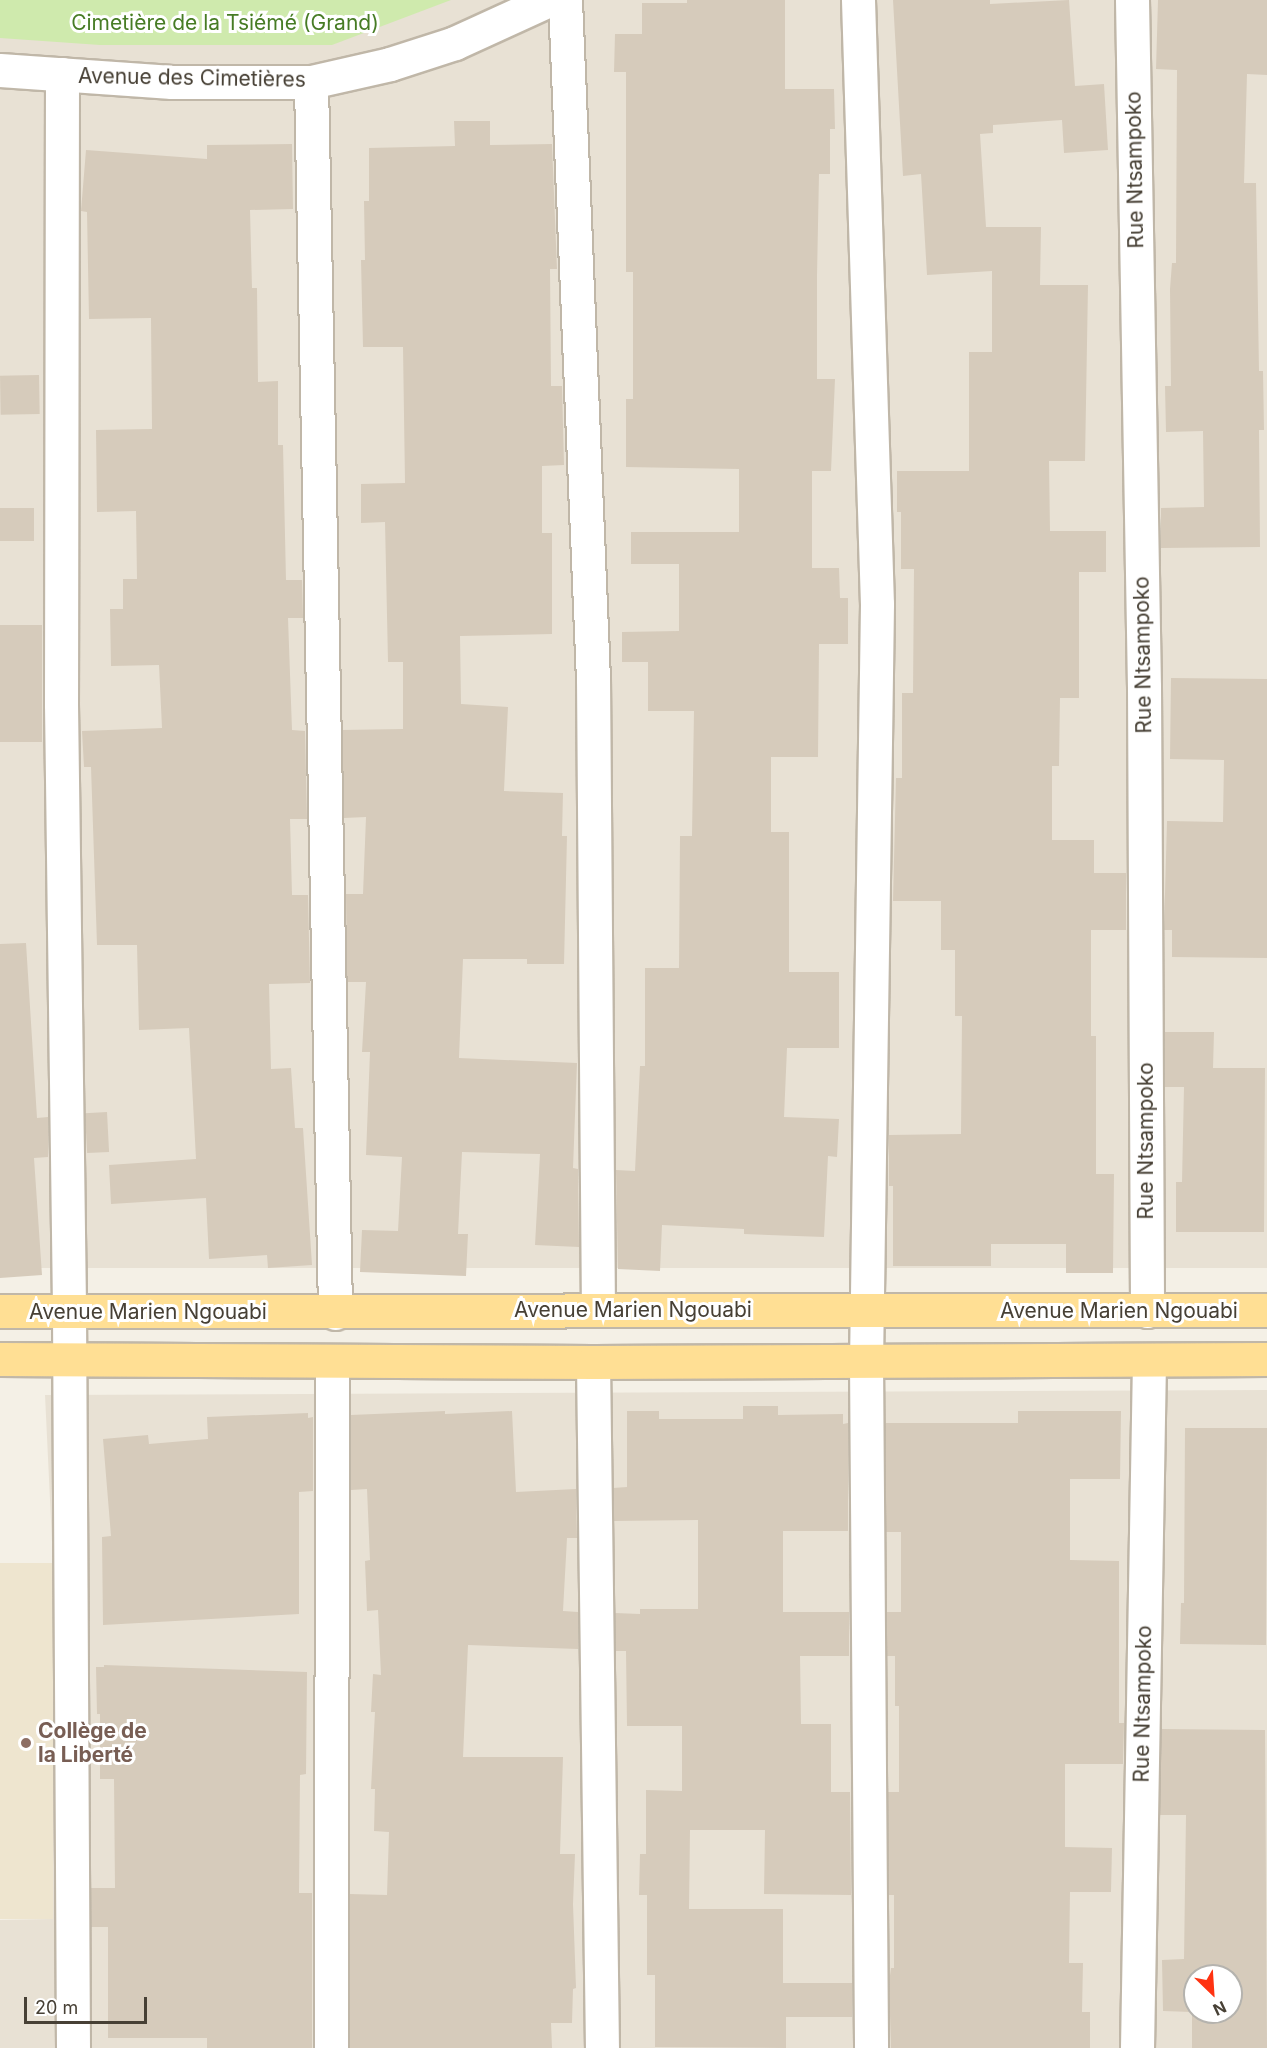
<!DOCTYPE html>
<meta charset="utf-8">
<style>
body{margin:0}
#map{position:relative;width:1267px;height:2048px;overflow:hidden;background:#f4f0e6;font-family:Inter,sans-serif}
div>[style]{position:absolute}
.residential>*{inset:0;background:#e8e1d4;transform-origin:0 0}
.education>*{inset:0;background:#eee5cf;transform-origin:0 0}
.green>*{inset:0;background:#cfeaad}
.building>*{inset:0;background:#d6cbbb;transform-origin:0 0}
.roads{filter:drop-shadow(2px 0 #c0b7a8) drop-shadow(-2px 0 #c0b7a8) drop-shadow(0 2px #c0b7a8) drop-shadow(0 -2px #c0b7a8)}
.street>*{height:33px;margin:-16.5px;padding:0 16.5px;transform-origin:16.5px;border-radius:16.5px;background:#fff}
.primary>*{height:33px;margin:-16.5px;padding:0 16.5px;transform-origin:16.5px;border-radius:16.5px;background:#ffdf94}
.dots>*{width:16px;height:16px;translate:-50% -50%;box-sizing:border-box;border:3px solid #fff;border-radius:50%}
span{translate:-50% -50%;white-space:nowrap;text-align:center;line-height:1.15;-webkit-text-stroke:6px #fff;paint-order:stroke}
.park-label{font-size:21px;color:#477c25}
.street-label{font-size:21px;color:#474035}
.education-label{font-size:21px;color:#785e54;font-weight:700}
.left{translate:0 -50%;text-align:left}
.north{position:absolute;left:1183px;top:1964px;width:60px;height:60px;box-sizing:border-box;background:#fff;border:2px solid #b5b3ae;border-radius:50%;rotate:155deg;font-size:16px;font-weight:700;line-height:24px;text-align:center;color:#474035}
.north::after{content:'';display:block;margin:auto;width:21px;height:27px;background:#ff3312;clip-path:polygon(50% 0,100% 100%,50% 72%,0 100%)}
.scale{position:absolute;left:24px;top:1997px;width:123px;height:27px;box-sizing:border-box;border:3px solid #474035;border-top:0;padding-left:8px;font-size:18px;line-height:21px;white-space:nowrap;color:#474035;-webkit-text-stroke:4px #fff;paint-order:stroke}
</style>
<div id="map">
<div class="residential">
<i style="left:0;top:0;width:1267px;height:1268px"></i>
<i style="clip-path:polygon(evenodd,1267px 1390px,1267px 2048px,0 2048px,0 1920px,52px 1919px,53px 1563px,45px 1395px,1267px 1390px,1195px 1976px,1231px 1976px,1231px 2012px,1195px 2012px,1195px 1976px)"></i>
</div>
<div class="education">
<i style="left:53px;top:1563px;width:356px;height:53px;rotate:90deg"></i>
</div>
<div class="green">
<i style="clip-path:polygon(0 0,451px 0,332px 45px,100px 45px,0 38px)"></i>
</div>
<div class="building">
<i style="clip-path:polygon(687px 0,785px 0,785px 89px,834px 89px,835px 129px,830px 129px,830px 174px,819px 174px,817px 276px,817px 379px,835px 379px,831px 471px,812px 471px,812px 568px,839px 568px,840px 598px,848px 598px,848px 644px,819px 644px,818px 757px,771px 757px,771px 832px,789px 832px,789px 972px,839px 972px,839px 1048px,787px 1048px,784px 1117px,839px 1119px,837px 1157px,828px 1156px,824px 1237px,744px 1234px,744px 1229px,662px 1225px,660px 1271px,618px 1269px,616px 1170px,635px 1171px,640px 1066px,645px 1066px,645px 968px,679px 968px,680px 836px,692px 836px,694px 711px,648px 711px,648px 662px,622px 662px,622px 632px,679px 631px,679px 564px,631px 564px,631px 532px,739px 532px,739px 469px,626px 467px,626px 399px,633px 399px,633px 272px,626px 272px,626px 72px,614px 72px,615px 34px,642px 34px,642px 3px,687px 3px)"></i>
<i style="clip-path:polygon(893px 0,990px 0,990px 4px,1069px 0,1075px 86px,1104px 84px,1108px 150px,1064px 153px,1062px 120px,993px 125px,993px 133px,980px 134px,986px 227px,1041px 227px,1040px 285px,1088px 285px,1085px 461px,1049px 461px,1050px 531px,1106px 531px,1106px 572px,1079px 572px,1079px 698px,1060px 698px,1059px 766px,1052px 766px,1052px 840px,1094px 840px,1094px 873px,1126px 873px,1126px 930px,1091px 930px,1091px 1036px,1096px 1036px,1096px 1174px,1114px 1174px,1113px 1273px,1066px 1273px,1066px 1244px,991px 1244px,991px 1266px,893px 1266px,893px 1186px,889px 1186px,889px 1135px,961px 1134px,962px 1016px,955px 1016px,955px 950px,941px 950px,941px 901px,893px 901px,896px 778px,902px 778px,902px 693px,913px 693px,914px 569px,901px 569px,901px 512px,897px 512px,897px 471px,969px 471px,969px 352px,992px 352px,992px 271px,927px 275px,921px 174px,903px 176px)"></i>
<i style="clip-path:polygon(1158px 0,1267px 0,1267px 75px,1247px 74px,1244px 183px,1256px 183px,1259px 371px,1263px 371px,1264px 430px,1259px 430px,1260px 547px,1161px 548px,1161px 508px,1204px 507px,1203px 431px,1166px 432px,1165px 386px,1171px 386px,1170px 289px,1172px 263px,1176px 263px,1177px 70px,1156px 69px)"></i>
<i style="clip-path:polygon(454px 121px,490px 121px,490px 145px,552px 144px,557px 269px,550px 269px,551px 386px,562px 386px,564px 465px,542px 466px,542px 533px,552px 533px,552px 634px,460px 636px,461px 704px,508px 707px,504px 791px,563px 793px,562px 836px,567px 836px,564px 964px,527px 964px,527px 959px,463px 959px,459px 1058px,577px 1063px,573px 1168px,578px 1169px,579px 1247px,535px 1245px,540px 1154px,462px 1152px,458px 1234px,468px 1234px,466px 1276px,360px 1272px,362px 1230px,398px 1231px,402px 1157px,366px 1155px,370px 1052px,362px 1052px,366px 982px,347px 982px,346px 894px,363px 894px,366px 817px,344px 818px,342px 730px,403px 729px,403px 662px,388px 662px,385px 522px,361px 523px,361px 484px,405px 483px,403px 347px,363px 347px,361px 260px,365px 260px,364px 201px,369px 201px,369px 148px,455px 146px)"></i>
<i style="clip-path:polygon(292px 144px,293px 209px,250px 210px,252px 288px,257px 288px,258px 382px,278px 381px,278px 445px,283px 445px,286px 580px,302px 580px,303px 618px,288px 618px,292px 730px,305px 731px,307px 819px,290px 819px,292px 895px,308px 895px,310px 983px,269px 984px,271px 1069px,291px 1068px,295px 1128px,303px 1128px,312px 1265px,268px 1268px,267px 1255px,209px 1259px,206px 1198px,111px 1204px,109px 1165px,196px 1159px,189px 1028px,139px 1030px,137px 945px,97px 945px,91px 767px,84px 767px,82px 731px,162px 728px,159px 665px,111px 666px,110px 609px,123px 609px,123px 579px,137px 579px,136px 511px,97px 512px,96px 430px,152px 429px,151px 318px,89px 319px,87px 212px,81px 211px,86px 150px,207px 159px,207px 145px)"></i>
<i style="left:39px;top:375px;width:39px;height:39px;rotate:89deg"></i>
<i style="left:34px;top:508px;width:33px;height:34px;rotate:90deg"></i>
<i style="left:42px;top:625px;width:117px;height:42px;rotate:90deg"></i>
<i style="clip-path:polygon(1171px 678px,1267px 679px,1267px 958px,1172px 957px,1172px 930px,1164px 930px,1167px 821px,1223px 822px,1224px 760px,1170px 759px)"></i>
<i style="clip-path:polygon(26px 943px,37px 1118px,48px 1117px,48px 1157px,34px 1158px,42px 1275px,0 1278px,0 944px)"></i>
<i style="clip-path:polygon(1165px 1032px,1214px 1032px,1213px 1068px,1265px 1068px,1264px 1232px,1176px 1232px,1176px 1182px,1182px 1182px,1184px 1087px,1165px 1087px)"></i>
<i style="left:107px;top:1112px;width:40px;height:22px;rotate:87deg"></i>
<i style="clip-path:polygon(743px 1406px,778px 1406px,778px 1415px,843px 1414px,843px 1424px,848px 1423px,848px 1531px,783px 1531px,783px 1612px,849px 1612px,849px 1656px,800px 1656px,801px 1724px,831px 1724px,831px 1792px,850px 1792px,851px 1895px,764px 1894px,765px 1830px,690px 1830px,689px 1909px,783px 1909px,783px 1983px,852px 1983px,852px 2017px,786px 2017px,786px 2048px,655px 2047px,655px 1975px,647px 1975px,647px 1895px,639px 1895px,640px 1854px,646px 1854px,646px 1790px,682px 1791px,682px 1726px,627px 1726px,626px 1651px,616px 1651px,615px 1613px,640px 1614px,640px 1609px,698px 1609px,698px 1520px,614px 1521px,613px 1488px,627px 1487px,627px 1411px,659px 1411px,659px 1419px,743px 1419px)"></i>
<i style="clip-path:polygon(445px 1411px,445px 1414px,512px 1411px,516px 1492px,576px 1489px,577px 1538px,567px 1538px,563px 1611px,578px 1612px,578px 1649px,468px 1645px,463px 1757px,563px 1757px,560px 1854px,575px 1854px,573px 1904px,576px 1988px,573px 1989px,572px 2023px,551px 2023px,552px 2048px,350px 2048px,350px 1894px,387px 1895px,389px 1832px,374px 1831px,375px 1789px,371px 1789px,375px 1712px,371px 1712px,373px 1674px,381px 1675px,378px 1610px,367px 1611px,365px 1561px,370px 1560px,367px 1489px,351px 1490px,351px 1415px)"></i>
<i style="clip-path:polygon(1018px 1411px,1121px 1411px,1120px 1479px,1070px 1479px,1070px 1560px,1119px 1561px,1119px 1723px,1124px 1723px,1123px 1764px,1065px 1764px,1065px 1847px,1112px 1848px,1111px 1892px,1070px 1892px,1069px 1963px,1083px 1963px,1082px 2012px,1090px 2012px,1090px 2048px,891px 2048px,889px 1983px,891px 1968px,894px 1968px,894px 1895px,889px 1895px,888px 1792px,899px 1792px,899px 1706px,895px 1706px,895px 1656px,887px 1656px,887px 1612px,901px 1612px,901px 1532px,886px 1532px,885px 1423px,1018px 1423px)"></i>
<i style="clip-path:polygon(308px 1413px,308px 1418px,313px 1417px,313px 1491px,299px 1492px,299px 1614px,103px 1625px,102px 1537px,111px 1536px,103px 1439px,148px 1435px,149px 1444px,208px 1439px,207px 1417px)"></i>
<i style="clip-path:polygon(1185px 1428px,1267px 1428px,1266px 1645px,1180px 1644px,1181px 1603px,1184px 1603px)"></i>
<i style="clip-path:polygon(104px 1665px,307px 1672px,306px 1774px,300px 1775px,299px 1893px,312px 1893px,312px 2048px,207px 2048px,207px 2038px,108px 2038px,108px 1927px,91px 1927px,91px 1888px,115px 1888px,114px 1779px,100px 1779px,100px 1714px,97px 1714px,96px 1667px,104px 1667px)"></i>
<i style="clip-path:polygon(evenodd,1161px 1729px,1265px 1730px,1267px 2048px,1192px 2048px,1192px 2012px,1163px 2011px,1162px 1960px,1184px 1959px,1186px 1815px,1160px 1815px,1161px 1729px,1195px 1976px,1231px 1976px,1231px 2012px,1195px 2012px,1195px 1976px)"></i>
</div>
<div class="roads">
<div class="street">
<i style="left:565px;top:0;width:679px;rotate:87.64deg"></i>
<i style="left:593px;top:678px;width:631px;rotate:89.55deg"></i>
<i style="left:858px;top:0;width:604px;rotate:88.2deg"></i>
<i style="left:877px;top:604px;width:757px;rotate:90.83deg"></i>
<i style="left:866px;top:1361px;width:687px;rotate:89.58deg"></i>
<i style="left:1132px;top:0;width:687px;rotate:89deg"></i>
<i style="left:1144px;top:687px;width:624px;rotate:89.72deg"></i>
<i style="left:0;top:70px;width:172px;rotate:4deg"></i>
<i style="left:172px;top:82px;width:139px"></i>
<i style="left:311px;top:82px;width:81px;rotate:-12.8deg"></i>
<i style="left:390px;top:64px;width:68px;rotate:-17.9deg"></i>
<i style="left:455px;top:43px;width:103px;rotate:-24.6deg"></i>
<i style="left:62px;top:74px;width:630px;rotate:90.09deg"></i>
<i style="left:61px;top:704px;width:606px;rotate:89.24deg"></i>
<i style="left:69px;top:1310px;width:738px;rotate:89.69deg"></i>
<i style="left:311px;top:82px;width:1231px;rotate:88.88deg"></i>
<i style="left:593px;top:1362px;width:686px;rotate:89.25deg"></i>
<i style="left:331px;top:2048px;width:687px;rotate:-89.92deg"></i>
<i style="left:1137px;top:2048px;width:687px;rotate:-89deg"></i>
</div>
<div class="primary">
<i style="left:0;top:1311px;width:1267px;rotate:-0.05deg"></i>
<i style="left:0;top:1359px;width:593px;rotate:0.29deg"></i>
<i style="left:593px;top:1362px;width:674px;rotate:-0.26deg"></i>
</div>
</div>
<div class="dots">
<i style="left:26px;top:1743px;background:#8d6e63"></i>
</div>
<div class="park-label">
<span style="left:225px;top:23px">Cimetière de la Tsiémé (Grand)</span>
</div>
<div class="street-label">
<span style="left:192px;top:78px;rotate:1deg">Avenue des Cimetières</span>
<span style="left:1135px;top:170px;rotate:-91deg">Rue Ntsampoko</span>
<span style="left:1143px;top:655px;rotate:-91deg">Rue Ntsampoko</span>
<span style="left:1146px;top:1141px;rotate:-90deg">Rue Ntsampoko</span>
<span style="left:633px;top:1310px">Avenue Marien Ngouabi</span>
<span style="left:1119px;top:1311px">Avenue Marien Ngouabi</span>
<span style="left:148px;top:1312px">Avenue Marien Ngouabi</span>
<span style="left:1143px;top:1704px;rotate:-89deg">Rue Ntsampoko</span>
</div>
<div class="education-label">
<span class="left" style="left:38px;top:1743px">Collège de<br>la Liberté</span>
</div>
<div class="north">N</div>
<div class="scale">20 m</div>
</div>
